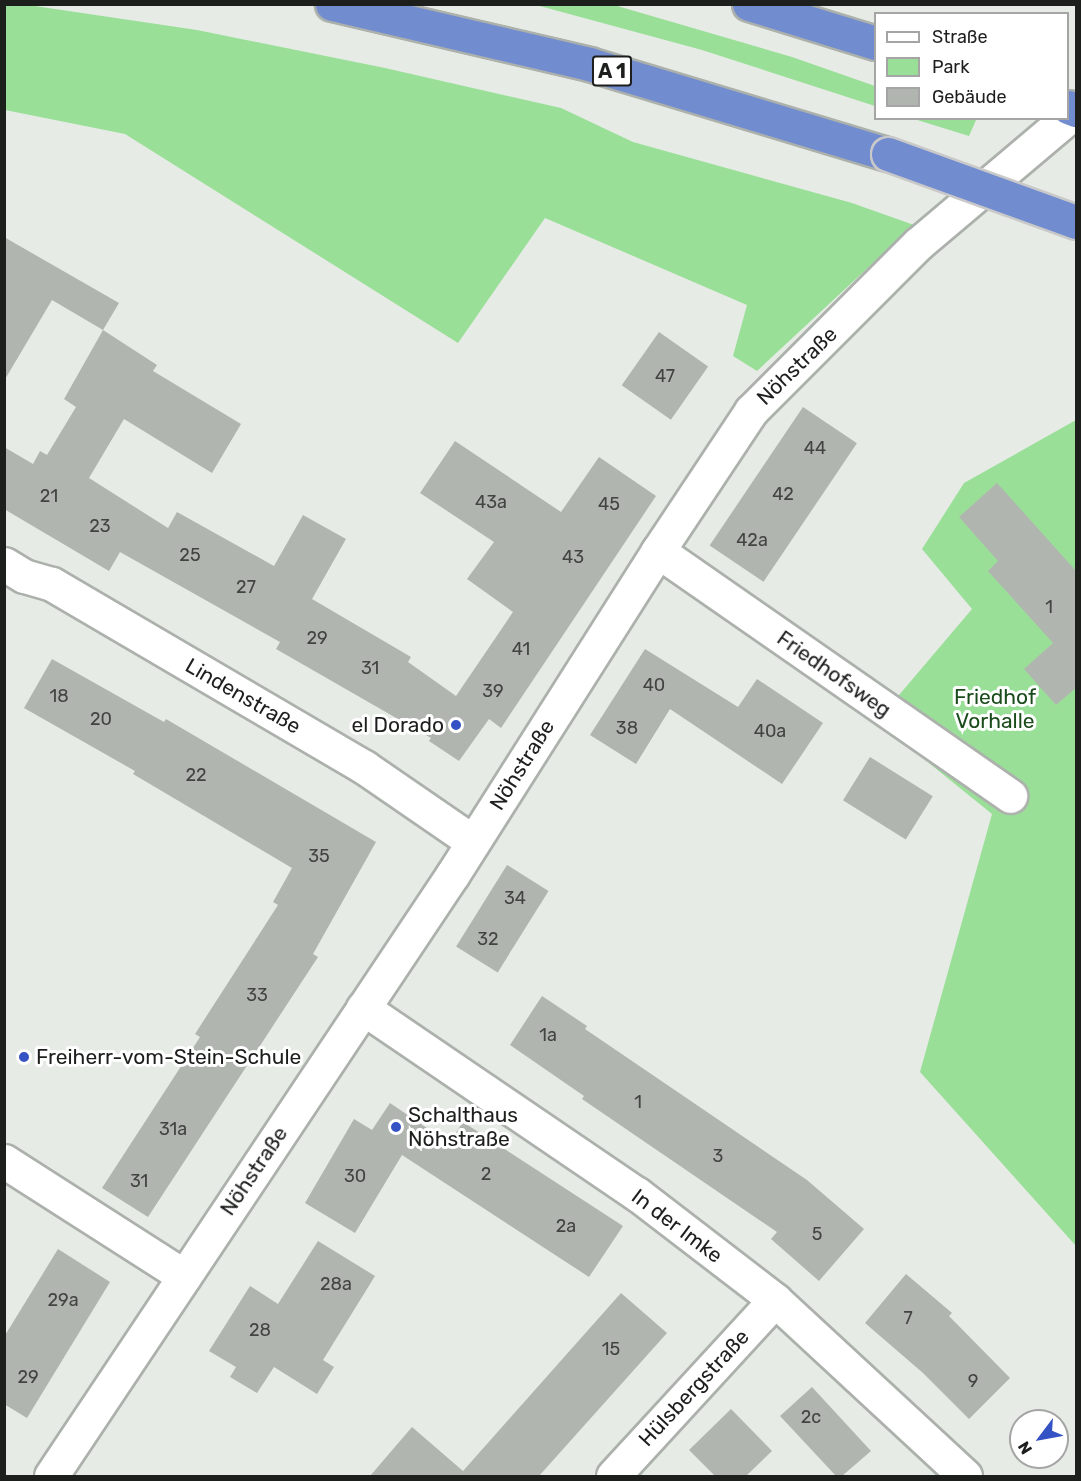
<!DOCTYPE html>
<meta charset="utf-8">
<style>
body{margin:0}
#map{position:relative;width:1081px;height:1481px;overflow:hidden;background:#e6ebe5;font-family:Rubik,sans-serif}
div>[style]{position:absolute}
.green>*{inset:0;background:#9adf98}
.building>*{inset:0;background:#b1b5b0;transform-origin:0 0}
.roads{filter:drop-shadow(2px 0 #acb1ac) drop-shadow(-2px 0 #acb1ac) drop-shadow(0 2px #acb1ac) drop-shadow(0 -2px #acb1ac)}
.minor>*{height:33px;margin:-16.5px;padding:0 16.5px;transform-origin:16.5px;border-radius:16.5px;background:#fff}
.motorway>*{height:33px;margin:-16.5px;padding:0 16.5px;transform-origin:16.5px;border-radius:16.5px;background:#728cd0}
.bridges{filter:drop-shadow(2px 0 #c9c9c9) drop-shadow(-2px 0 #c9c9c9) drop-shadow(0 2px #c9c9c9) drop-shadow(0 -2px #c9c9c9)}
.motorway-bridge>*{height:33px;margin:-16.5px;padding:0 16.5px;transform-origin:16.5px;border-radius:16.5px;background:#728cd0}
.dots>*{width:16px;height:16px;translate:-50% -50%;box-sizing:border-box;border:3px solid #fff;border-radius:50%}
span{translate:-50% -50%;white-space:nowrap;text-align:center;line-height:1.15;-webkit-text-stroke:6px #fff;paint-order:stroke}
.number-label{font-size:18px;color:#424442}
.number-label span{-webkit-text-stroke-width:0}
.shield-label span{padding:2px 4px;background:#fff;border:2px solid;border-radius:4px;-webkit-text-stroke-width:0}
.shield-label{font-size:20px;color:#1d1f1d;font-weight:700}
.street-label{font-size:21px;color:#1d1f1d}
.park-label{font-size:21px;color:#1a4c1c}
.poi-label{font-size:21px;color:#1d1f1d}
.right{translate:-100% -50%;text-align:right}
.left{translate:0 -50%;text-align:left}
.frame{position:absolute;inset:0;border:6px solid #1d1f1d;pointer-events:none}
.legend{position:absolute;left:874px;top:12px;width:195px;height:108px;box-sizing:border-box;background:#fff;border:2px solid #a5a5a5;margin:0;padding:8px 10px;list-style:none;font-size:18px;color:#1d1f1d}
.legend li{display:flex;align-items:center;gap:12px;height:30px}
.legend b{width:30px;border:2px solid #a5a5a5}
.north{position:absolute;left:1009px;top:1409px;width:60px;height:60px;box-sizing:border-box;background:#fff;border:2px solid #a5a5a5;border-radius:50%;rotate:238deg;font-size:16px;font-weight:700;line-height:24px;text-align:center;color:#1d1f1d}
.north::after{content:'';display:block;margin:auto;width:21px;height:27px;background:#3452c3;clip-path:polygon(50% 0,100% 100%,50% 72%,0 100%)}
</style>
<div id="map">
<div class="green">
<i style="clip-path:polygon(4px 5px,28px 5px,197px 30px,385px 68px,561px 108px,633px 142px,852px 203px,914px 225px,757px 371px,733px 356px,747px 305px,545px 218px,458px 343px,125px 134px,5px 110px)"></i>
<i style="clip-path:polygon(536px 5px,614px 5px,792px 57px,875px 86px,875px 106px,702px 50px)"></i>
<i style="clip-path:polygon(971px 118px,976px 120px,969px 136px,914px 119px)"></i>
<i style="clip-path:polygon(1076px 420px,1076px 1246px,920px 1072px,992px 814px,877px 721px,972px 609px,922px 549px,964px 483px)"></i>
</div>
<div class="building">
<i style="clip-path:polygon(4px 237px,119px 303px,103px 330px,52px 300px,4px 381px)"></i>
<i style="clip-path:polygon(103px 330px,157px 365px,153px 371px,241px 424px,212px 473px,124px 419px,89px 478px,168px 528px,177px 512px,274px 566px,303px 515px,346px 539px,312px 599px,411px 657px,408px 662px,456px 696px,513px 612px,467px 579px,494px 542px,420px 493px,455px 441px,561px 512px,599px 457px,656px 496px,501px 728px,489px 719px,459px 761px,429px 741px,431px 738px,276px 649px,280px 642px,120px 552px,109px 571px,4px 509px,4px 447px,33px 464px,40px 451px,47px 455px,76px 407px,64px 399px)"></i>
<i style="left:659px;top:332px;width:60px;height:65px;rotate:35deg"></i>
<i style="left:803px;top:407px;width:65px;height:167px;rotate:34deg"></i>
<i style="clip-path:polygon(997px 483px,1077px 572px,1077px 687px,1056px 705px,1024px 669px,1053px 643px,988px 571px,998px 561px,959px 517px)"></i>
<i style="clip-path:polygon(645px 649px,738px 707px,757px 679px,823px 723px,782px 784px,670px 709px,636px 764px,590px 735px)"></i>
<i style="clip-path:polygon(52px 659px,164px 722px,166px 719px,376px 842px,313px 954px,318px 957px,148px 1217px,102px 1188px,200px 1037px,195px 1034px,278px 905px,273px 902px,292px 868px,133px 774px,135px 771px,24px 708px)"></i>
<i style="left:870px;top:757px;width:74px;height:51px;rotate:32deg"></i>
<i style="left:507px;top:865px;width:49px;height:96px;rotate:32deg"></i>
<i style="clip-path:polygon(542px 996px,587px 1026px,585px 1029px,807px 1180px,864px 1229px,819px 1281px,771px 1239px,777px 1232px,582px 1099px,584px 1096px,510px 1045px)"></i>
<i style="clip-path:polygon(390px 1103px,449px 1143px,463px 1122px,623px 1226px,589px 1277px,402px 1155px,355px 1233px,305px 1203px,354px 1119px,372px 1130px)"></i>
<i style="clip-path:polygon(318px 1241px,375px 1276px,323px 1360px,334px 1367px,317px 1394px,274px 1367px,257px 1393px,230px 1377px,236px 1367px,209px 1351px,250px 1286px,278px 1304px)"></i>
<i style="clip-path:polygon(58px 1249px,110px 1282px,27px 1418px,4px 1404px,4px 1337px)"></i>
<i style="clip-path:polygon(906px 1274px,952px 1313px,949px 1316px,1010px 1378px,969px 1419px,923px 1373px,865px 1323px)"></i>
<i style="clip-path:polygon(621px 1293px,667px 1333px,539px 1476px,370px 1476px,412px 1427px,463px 1471px)"></i>
<i style="clip-path:polygon(812px 1387px,871px 1451px,842px 1476px,836px 1476px,780px 1416px)"></i>
<i style="clip-path:polygon(731px 1409px,772px 1451px,746px 1476px,715px 1476px,689px 1450px)"></i>
</div>
<div class="roads">
<div class="minor">
<i style="left:658px;top:551px;width:429px;rotate:34.8deg"></i>
<i style="left:4px;top:564px;width:23px;rotate:31deg"></i>
<i style="left:24px;top:576px;width:29px;rotate:16deg"></i>
<i style="left:52px;top:584px;width:362px;rotate:30.4deg"></i>
<i style="left:364px;top:767px;width:132px;rotate:34.5deg"></i>
<i style="left:363px;top:1008px;width:331px;rotate:34.2deg"></i>
<i style="left:637px;top:1194px;width:174px;rotate:37.5deg"></i>
<i style="left:775px;top:1300px;width:259px;rotate:42.8deg"></i>
<i style="left:4px;top:1161px;width:214px;rotate:32.6deg"></i>
<i style="left:51px;top:1476px;width:724px;rotate:-56.27deg"></i>
<i style="left:453px;top:874px;width:383px;rotate:-57.6deg"></i>
<i style="left:658px;top:551px;width:168px;rotate:-56.4deg"></i>
<i style="left:751px;top:411px;width:236px;rotate:-45deg"></i>
<i style="left:918px;top:244px;width:195px;rotate:-40.2deg"></i>
<i style="left:613px;top:1476px;width:239px;rotate:-47.4deg"></i>
</div>
<div class="motorway">
<i style="left:332px;top:4px;width:264px;rotate:13.1deg"></i>
<i style="left:589px;top:64px;width:312px;rotate:16.8deg"></i>
<i style="left:749px;top:4px;width:133px;rotate:17.1deg"></i>
<i style="left:1068px;top:107px;width:9px;rotate:21deg"></i>
</div>
</div>
<div class="bridges">
<div class="motorway-bridge">
<i style="left:888px;top:154px;width:200px;rotate:19.9deg"></i>
</div>
</div>
<div class="dots">
<i style="left:456px;top:725px;background:#3452c3"></i>
<i style="left:24px;top:1057px;background:#3452c3"></i>
<i style="left:396px;top:1127px;background:#3452c3"></i>
</div>
<div class="number-label">
<span style="left:665px;top:376px">47</span>
<span style="left:815px;top:448px">44</span>
<span style="left:783px;top:494px">42</span>
<span style="left:49px;top:496px">21</span>
<span style="left:491px;top:502px">43a</span>
<span style="left:609px;top:504px">45</span>
<span style="left:100px;top:526px">23</span>
<span style="left:752px;top:540px">42a</span>
<span style="left:190px;top:555px">25</span>
<span style="left:573px;top:557px">43</span>
<span style="left:246px;top:587px">27</span>
<span style="left:1049px;top:607px">1</span>
<span style="left:317px;top:638px">29</span>
<span style="left:521px;top:649px">41</span>
<span style="left:370px;top:668px">31</span>
<span style="left:654px;top:685px">40</span>
<span style="left:493px;top:691px">39</span>
<span style="left:59px;top:696px">18</span>
<span style="left:101px;top:719px">20</span>
<span style="left:627px;top:728px">38</span>
<span style="left:770px;top:731px">40a</span>
<span style="left:196px;top:775px">22</span>
<span style="left:319px;top:856px">35</span>
<span style="left:515px;top:898px">34</span>
<span style="left:488px;top:939px">32</span>
<span style="left:257px;top:995px">33</span>
<span style="left:548px;top:1035px">1a</span>
<span style="left:638px;top:1102px">1</span>
<span style="left:173px;top:1129px">31a</span>
<span style="left:718px;top:1156px">3</span>
<span style="left:486px;top:1174px">2</span>
<span style="left:355px;top:1176px">30</span>
<span style="left:139px;top:1181px">31</span>
<span style="left:566px;top:1226px">2a</span>
<span style="left:817px;top:1234px">5</span>
<span style="left:336px;top:1284px">28a</span>
<span style="left:63px;top:1300px">29a</span>
<span style="left:908px;top:1318px">7</span>
<span style="left:260px;top:1330px">28</span>
<span style="left:611px;top:1349px">15</span>
<span style="left:28px;top:1377px">29</span>
<span style="left:973px;top:1381px">9</span>
<span style="left:811px;top:1417px">2c</span>
</div>
<div class="shield-label">
<span style="left:612px;top:71px">A 1</span>
</div>
<div class="street-label">
<span style="left:797px;top:366px;rotate:-44deg">Nöhstraße</span>
<span style="left:834px;top:674px;rotate:35deg">Friedhofsweg</span>
<span style="left:243px;top:696px;rotate:30deg">Lindenstraße</span>
<span style="left:522px;top:765px;rotate:-58deg">Nöhstraße</span>
<span style="left:254px;top:1171px;rotate:-56deg">Nöhstraße</span>
<span style="left:677px;top:1226px;rotate:37deg">In der Imke</span>
<span style="left:694px;top:1388px;rotate:-47deg">Hülsbergstraße</span>
</div>
<div class="park-label">
<span style="left:995px;top:709px">Friedhof<br>Vorhalle</span>
</div>
<div class="poi-label">
<span class="right" style="left:444px;top:725px">el Dorado</span>
<span class="left" style="left:36px;top:1057px">Freiherr-vom-Stein-Schule</span>
<span class="left" style="left:408px;top:1127px">Schalthaus<br>Nöhstraße</span>
</div>
<div class="frame"></div>
<ul class="legend">
<li><b style="height:8px;background:#fff"></b>Straße</li>
<li><b style="height:16px;background:#9adf98"></b>Park</li>
<li><b style="height:16px;background:#b1b5b0"></b>Gebäude</li>
</ul>
<div class="north">N</div>
</div>
